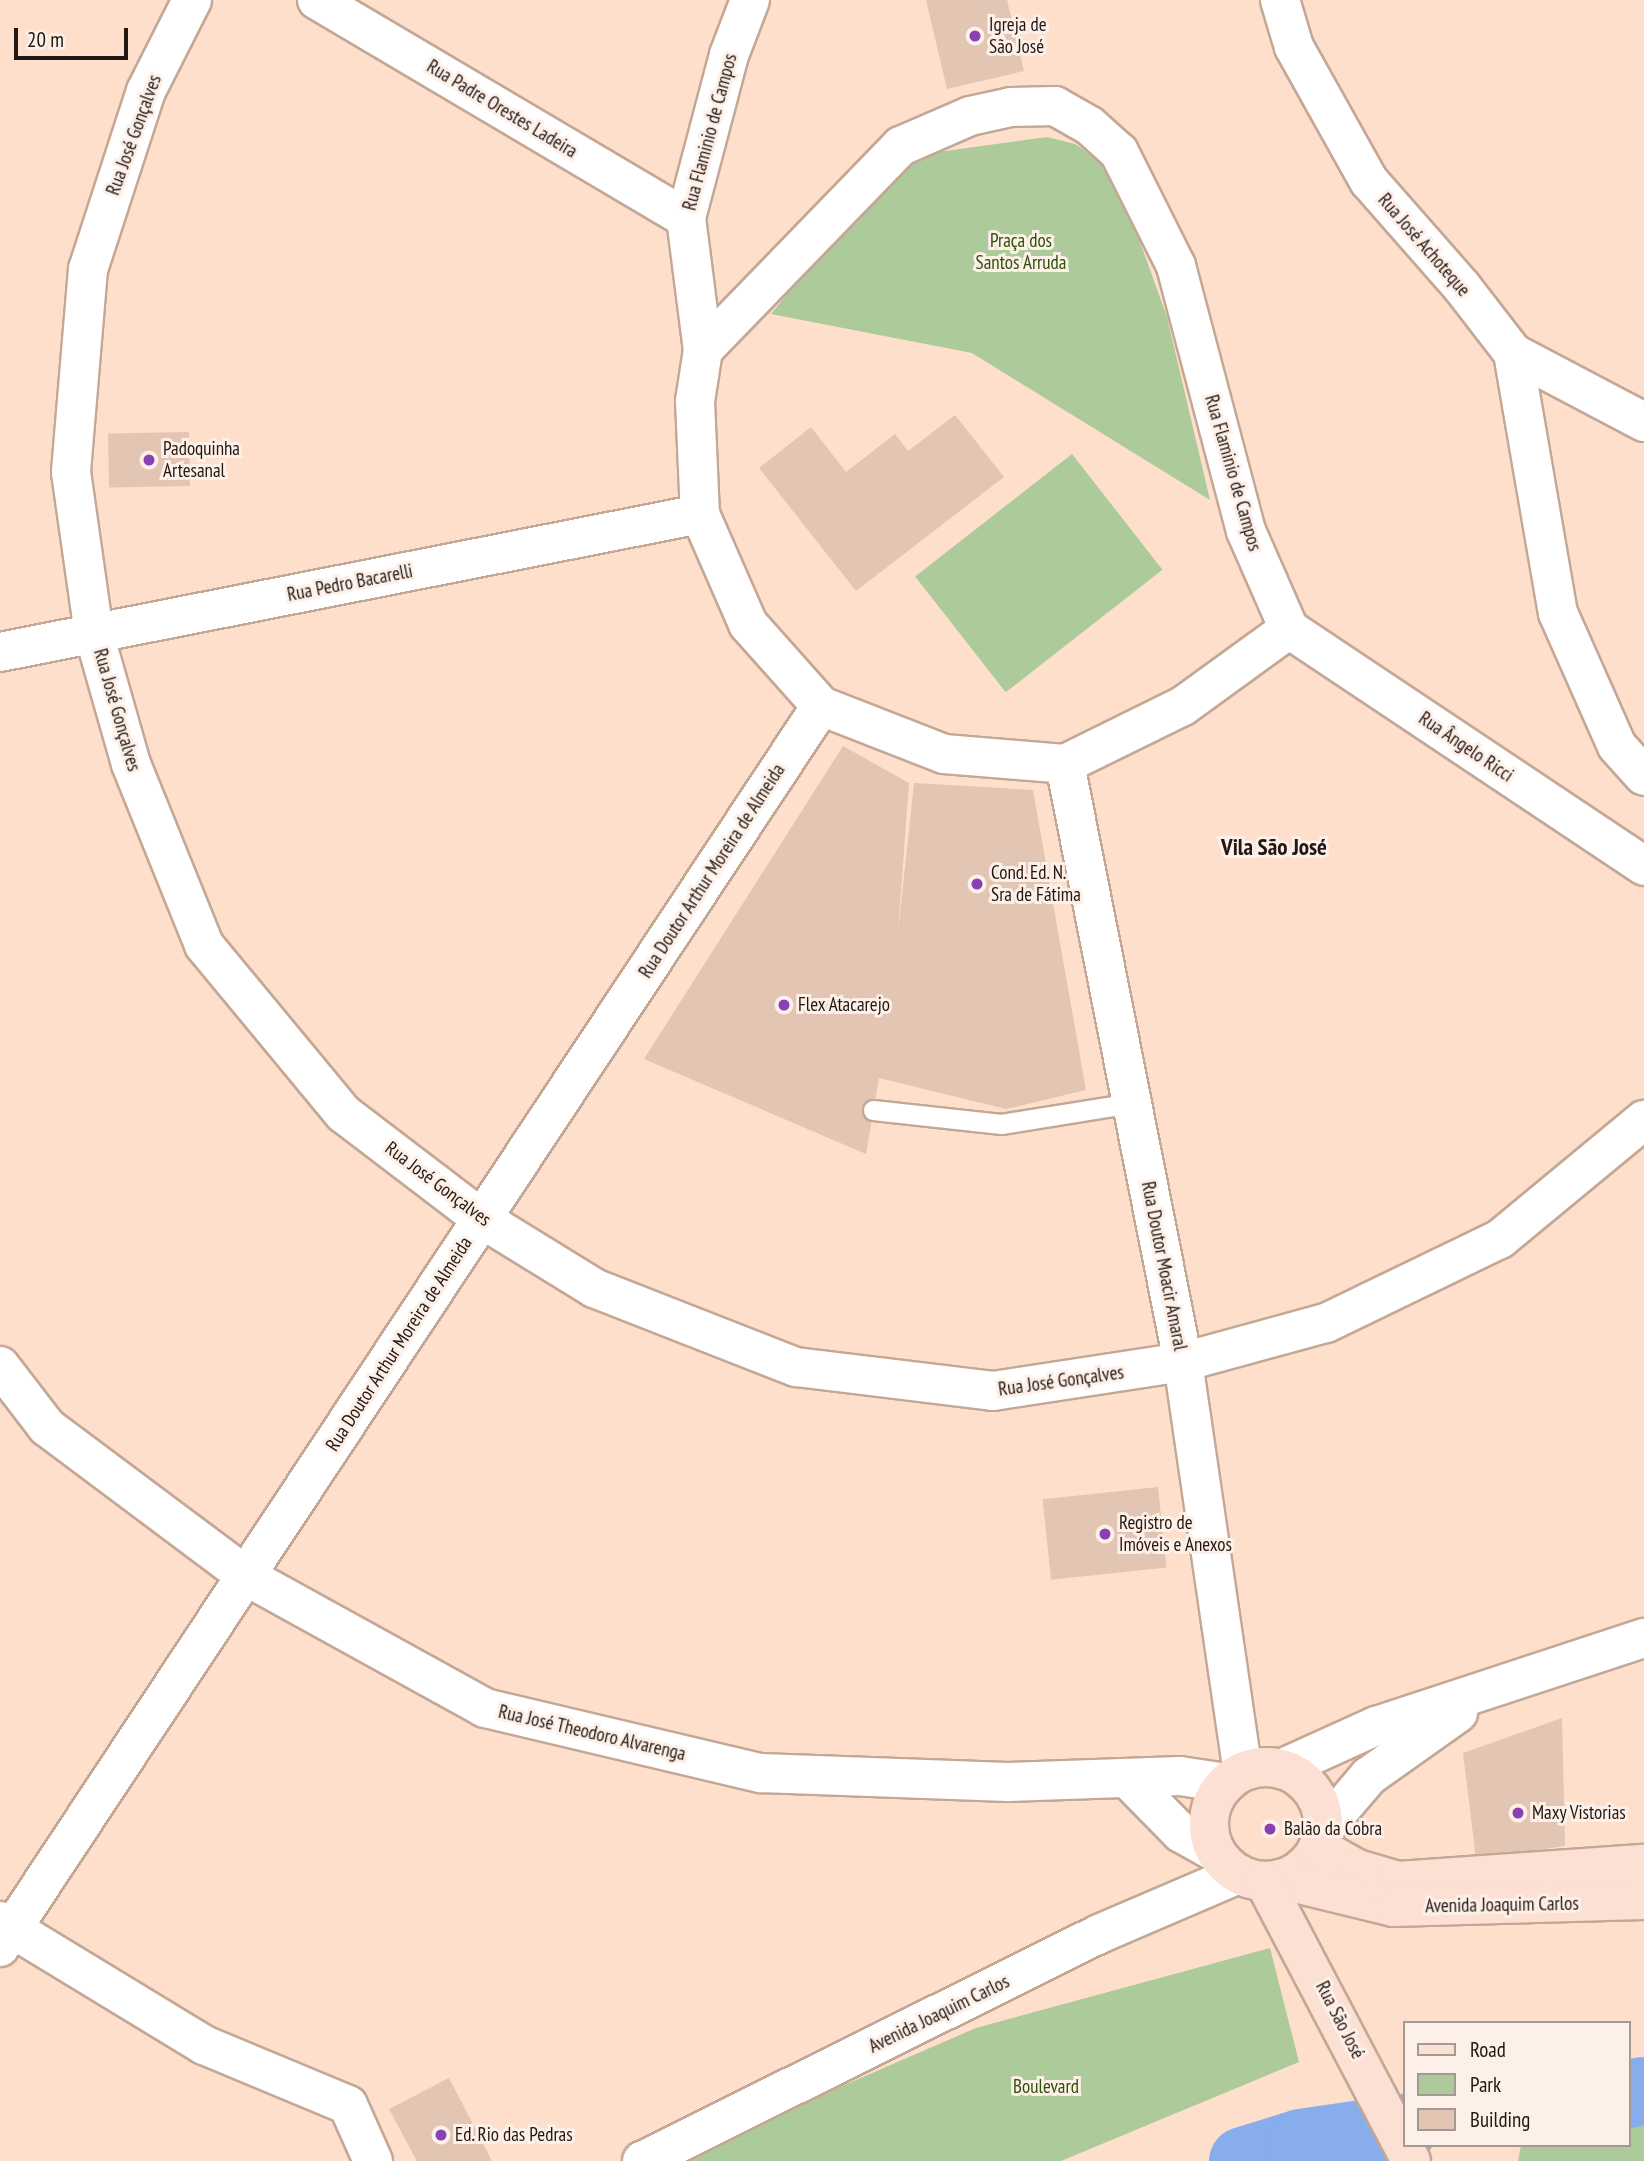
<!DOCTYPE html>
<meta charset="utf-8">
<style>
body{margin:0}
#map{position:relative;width:1644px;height:2161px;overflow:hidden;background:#fddfcc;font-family:"PT Sans Narrow",sans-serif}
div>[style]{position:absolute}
.green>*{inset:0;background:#adca9b;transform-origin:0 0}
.river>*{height:68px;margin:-34px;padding:0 34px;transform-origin:34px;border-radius:34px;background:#87aded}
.building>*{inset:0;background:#e2c5b2;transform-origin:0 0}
.roads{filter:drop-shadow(2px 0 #c4a795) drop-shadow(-2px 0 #c4a795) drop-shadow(0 2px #c4a795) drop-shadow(0 -2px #c4a795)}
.lane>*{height:19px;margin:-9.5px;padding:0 9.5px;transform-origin:9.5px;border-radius:9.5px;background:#fff}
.street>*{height:38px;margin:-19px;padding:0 19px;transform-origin:19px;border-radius:19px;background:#fff}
.secondary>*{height:38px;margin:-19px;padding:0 19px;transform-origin:19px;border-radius:19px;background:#fbe0d3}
.secondary>.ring{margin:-19px;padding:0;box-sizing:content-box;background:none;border:38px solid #fbe0d3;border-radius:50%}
.dots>*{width:19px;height:19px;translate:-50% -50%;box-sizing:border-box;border:4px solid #fdf0e9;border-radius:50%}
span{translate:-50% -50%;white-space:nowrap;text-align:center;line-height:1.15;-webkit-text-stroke:6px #fdf0e9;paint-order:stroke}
.poi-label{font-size:19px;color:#221811}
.left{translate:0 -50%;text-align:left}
.street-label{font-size:19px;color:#221811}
.park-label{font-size:19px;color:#2c5005}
.quarter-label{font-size:23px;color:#221811;font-weight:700}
.legend{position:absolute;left:1403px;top:2021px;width:228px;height:126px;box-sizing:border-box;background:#fdf0e9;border:2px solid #a59a93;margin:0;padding:9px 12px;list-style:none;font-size:21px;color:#221811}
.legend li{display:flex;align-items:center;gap:14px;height:35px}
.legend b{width:35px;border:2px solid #a59a93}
.scale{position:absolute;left:14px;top:28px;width:114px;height:32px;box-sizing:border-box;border:4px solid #221811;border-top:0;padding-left:9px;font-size:21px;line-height:24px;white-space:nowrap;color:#221811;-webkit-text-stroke:5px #fdf0e9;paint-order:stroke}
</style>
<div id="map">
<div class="green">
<i style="clip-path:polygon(1047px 137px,1075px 144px,1099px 160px,1135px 228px,1167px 317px,1210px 500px,972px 353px,771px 314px,826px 246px,916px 155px)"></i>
<i style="left:1072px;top:454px;width:147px;height:199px;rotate:52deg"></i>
<i style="clip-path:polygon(1270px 1948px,1299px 2062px,1061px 2161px,669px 2161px,976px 2028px)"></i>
<i style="clip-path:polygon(1644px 2086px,1644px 2161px,1518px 2161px,1521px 2145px,1628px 2145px,1628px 2089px)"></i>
</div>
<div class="river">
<i style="left:1628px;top:2094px;width:16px;rotate:-11deg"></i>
<i style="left:1243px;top:2161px;width:61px;rotate:-17.2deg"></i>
<i style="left:1301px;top:2143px;width:104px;rotate:-8.3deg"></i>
</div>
<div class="building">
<i style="clip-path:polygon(926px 0,1007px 0,1024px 71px,947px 89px)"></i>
<i style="clip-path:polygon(955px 415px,1004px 477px,856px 591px,759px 468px,811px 427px,846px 472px,895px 434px,908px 451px)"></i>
<i style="left:189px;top:432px;width:54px;height:81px;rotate:89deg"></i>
<i style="clip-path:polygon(843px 746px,909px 783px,898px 932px,914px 783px,1033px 790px,1086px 1090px,1006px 1109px,879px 1078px,866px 1154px,644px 1059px)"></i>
<i style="left:1158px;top:1487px;width:81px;height:116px;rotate:84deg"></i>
<i style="clip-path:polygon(1562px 1718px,1565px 1846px,1476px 1859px,1463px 1753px)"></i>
<i style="clip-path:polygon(449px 2078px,492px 2161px,417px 2161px,389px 2109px)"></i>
</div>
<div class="roads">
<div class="lane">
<i style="left:873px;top:1110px;width:129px;rotate:6.2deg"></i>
<i style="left:1001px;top:1124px;width:133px;rotate:-9.1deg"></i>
</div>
<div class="street">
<i style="left:192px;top:0;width:102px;rotate:116.8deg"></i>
<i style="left:146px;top:91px;width:187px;rotate:108deg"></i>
<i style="left:88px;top:269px;width:204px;rotate:94.8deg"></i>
<i style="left:71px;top:472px;width:164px;rotate:81.9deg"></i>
<i style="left:94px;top:634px;width:135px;rotate:74.1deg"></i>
<i style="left:131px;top:764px;width:195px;rotate:68deg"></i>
<i style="left:204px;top:945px;width:219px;rotate:50.4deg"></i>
<i style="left:344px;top:1114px;width:173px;rotate:37.3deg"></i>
<i style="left:482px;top:1219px;width:132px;rotate:31.6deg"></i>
<i style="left:594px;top:1288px;width:217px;rotate:21.4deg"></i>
<i style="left:796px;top:1367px;width:198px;rotate:6.9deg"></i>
<i style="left:993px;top:1391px;width:192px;rotate:-8.7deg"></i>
<i style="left:1183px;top:1362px;width:148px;rotate:-15.3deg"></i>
<i style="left:1326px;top:1323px;width:193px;rotate:-25.8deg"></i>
<i style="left:1500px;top:1239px;width:187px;rotate:-39.6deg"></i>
<i style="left:317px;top:0;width:429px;rotate:30.6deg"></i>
<i style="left:750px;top:0;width:59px;rotate:110.9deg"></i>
<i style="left:729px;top:55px;width:169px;rotate:104.8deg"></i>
<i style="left:686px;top:218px;width:133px;rotate:82.7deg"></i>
<i style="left:703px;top:350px;width:52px;rotate:98.9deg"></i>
<i style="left:695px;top:401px;width:113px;rotate:87.5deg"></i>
<i style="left:700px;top:514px;width:120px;rotate:66.4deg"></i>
<i style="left:748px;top:624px;width:110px;rotate:48.3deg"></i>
<i style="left:821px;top:706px;width:132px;rotate:21.3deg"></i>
<i style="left:944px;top:754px;width:121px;rotate:4.7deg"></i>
<i style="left:1065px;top:764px;width:131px;rotate:-26.2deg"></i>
<i style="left:1183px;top:706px;width:131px;rotate:-36deg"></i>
<i style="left:1280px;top:0;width:49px;rotate:73.4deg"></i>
<i style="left:1294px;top:47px;width:154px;rotate:60.8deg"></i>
<i style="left:1369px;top:181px;width:141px;rotate:48.7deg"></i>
<i style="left:1462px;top:287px;width:83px;rotate:52.3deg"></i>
<i style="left:1513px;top:353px;width:148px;rotate:27.8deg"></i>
<i style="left:703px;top:350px;width:284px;rotate:-45.9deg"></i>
<i style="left:901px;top:146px;width:75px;rotate:-23.5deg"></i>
<i style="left:970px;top:116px;width:42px;rotate:-12.4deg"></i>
<i style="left:1011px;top:107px;width:44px;rotate:-1.3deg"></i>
<i style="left:1055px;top:106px;width:40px;rotate:29.7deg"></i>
<i style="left:1090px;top:126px;width:39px;rotate:42deg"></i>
<i style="left:1119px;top:152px;width:127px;rotate:63.4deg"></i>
<i style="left:1176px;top:266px;width:274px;rotate:75.2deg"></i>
<i style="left:1246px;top:531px;width:107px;rotate:66.3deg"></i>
<i style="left:1513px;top:353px;width:264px;rotate:80.2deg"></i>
<i style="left:1558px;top:613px;width:145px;rotate:66.1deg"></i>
<i style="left:1617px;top:746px;width:40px;rotate:48deg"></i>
<i style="left:1289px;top:629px;width:427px;rotate:33.7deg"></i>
<i style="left:0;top:652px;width:713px;rotate:-11.15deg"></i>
<i style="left:1065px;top:764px;width:610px;rotate:78.84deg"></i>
<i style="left:1183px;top:1362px;width:413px;rotate:81.7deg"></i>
<i style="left:0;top:1366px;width:77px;rotate:52.4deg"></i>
<i style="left:47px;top:1427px;width:249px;rotate:36.8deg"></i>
<i style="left:246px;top:1576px;width:273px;rotate:28.9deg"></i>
<i style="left:485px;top:1708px;width:284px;rotate:13.3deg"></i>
<i style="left:761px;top:1773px;width:247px;rotate:2.1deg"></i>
<i style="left:1008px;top:1782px;width:172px;rotate:-2deg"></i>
<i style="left:1180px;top:1776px;width:47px;rotate:8.7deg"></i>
<i style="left:1281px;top:1769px;width:104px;rotate:-24.4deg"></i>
<i style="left:1376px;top:1726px;width:282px;rotate:-18.2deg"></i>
<i style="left:1127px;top:1778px;width:77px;rotate:45.5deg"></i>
<i style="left:1181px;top:1833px;width:41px;rotate:29.1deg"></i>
<i style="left:1323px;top:1830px;width:71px;rotate:-49.6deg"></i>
<i style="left:1369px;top:1776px;width:109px;rotate:-35.3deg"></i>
<i style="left:0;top:1921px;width:239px;rotate:31.3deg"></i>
<i style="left:204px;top:2045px;width:156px;rotate:22.6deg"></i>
<i style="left:348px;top:2105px;width:61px;rotate:65.9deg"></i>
<i style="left:0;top:1947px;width:1488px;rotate:-56.51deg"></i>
<i style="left:642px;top:2161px;width:510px;rotate:-26.41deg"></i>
<i style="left:1099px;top:1934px;width:152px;rotate:-23.2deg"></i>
</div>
<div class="secondary">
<i class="ring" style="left:1209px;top:1767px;width:76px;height:76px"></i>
<i style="left:1318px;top:1847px;width:45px;rotate:29.4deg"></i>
<i style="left:1357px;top:1869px;width:43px;rotate:16.3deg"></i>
<i style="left:1398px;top:1881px;width:247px;rotate:-4deg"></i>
<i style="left:1279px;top:1879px;width:117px;rotate:13.8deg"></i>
<i style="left:1393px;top:1907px;width:251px;rotate:-1.6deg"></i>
<i style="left:1264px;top:1881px;width:316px;rotate:62.3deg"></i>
</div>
</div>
<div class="dots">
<i style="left:975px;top:36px;background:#8940b3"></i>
<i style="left:149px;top:460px;background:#8940b3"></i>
<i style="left:977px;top:884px;background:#8940b3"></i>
<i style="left:784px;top:1005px;background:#8940b3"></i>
<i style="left:1105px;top:1534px;background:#8940b3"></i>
<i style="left:1518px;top:1813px;background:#8940b3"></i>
<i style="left:1270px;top:1829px;background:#8940b3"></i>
<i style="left:441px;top:2135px;background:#8940b3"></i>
</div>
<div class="poi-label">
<span class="left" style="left:989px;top:36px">Igreja de<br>São José</span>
<span class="left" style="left:163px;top:460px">Padoquinha<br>Artesanal</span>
<span class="left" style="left:991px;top:884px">Cond. Ed. N.<br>Sra de Fátima</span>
<span class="left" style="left:798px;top:1005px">Flex Atacarejo</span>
<span class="left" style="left:1119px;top:1534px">Registro de<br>Imóveis e Anexos</span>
<span class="left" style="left:1532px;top:1813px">Maxy Vistorias</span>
<span class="left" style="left:1284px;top:1829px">Balão da Cobra</span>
<span class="left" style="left:455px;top:2135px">Ed. Rio das Pedras</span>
</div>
<div class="street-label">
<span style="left:502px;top:109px;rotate:31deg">Rua Padre Orestes Ladeira</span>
<span style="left:710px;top:132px;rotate:-75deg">Rua Flaminio de Campos</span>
<span style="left:134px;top:135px;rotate:-70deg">Rua José Gonçalves</span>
<span style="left:1424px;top:245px;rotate:49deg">Rua José Achoteque</span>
<span style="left:1233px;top:473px;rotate:74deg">Rua Flaminio de Campos</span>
<span style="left:350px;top:583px;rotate:-11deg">Rua Pedro Bacarelli</span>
<span style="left:117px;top:710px;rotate:74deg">Rua José Gonçalves</span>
<span style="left:1466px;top:747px;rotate:34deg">Rua Ângelo Ricci</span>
<span style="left:712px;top:871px;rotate:-57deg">Rua Doutor Arthur Moreira de Almeida</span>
<span style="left:438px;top:1184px;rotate:37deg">Rua José Gonçalves</span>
<span style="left:1164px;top:1266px;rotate:79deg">Rua Doutor Moacir Amaral</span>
<span style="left:399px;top:1344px;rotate:-57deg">Rua Doutor Arthur Moreira de Almeida</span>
<span style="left:1061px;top:1381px;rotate:-8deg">Rua José Gonçalves</span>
<span style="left:592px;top:1733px;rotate:13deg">Rua José Theodoro Alvarenga</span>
<span style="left:1502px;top:1905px;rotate:-1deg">Avenida Joaquim Carlos</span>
<span style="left:939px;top:2014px;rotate:-26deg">Avenida Joaquim Carlos</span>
<span style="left:1340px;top:2020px;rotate:63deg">Rua São José</span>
</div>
<div class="park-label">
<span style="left:1021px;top:252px">Praça dos<br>Santos Arruda</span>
<span style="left:1046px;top:2087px">Boulevard</span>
</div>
<div class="quarter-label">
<span style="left:1274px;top:847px">Vila São José</span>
</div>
<ul class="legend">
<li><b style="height:9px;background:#fbe0d3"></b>Road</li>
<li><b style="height:19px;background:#adca9b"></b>Park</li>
<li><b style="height:19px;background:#e2c5b2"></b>Building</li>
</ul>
<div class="scale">20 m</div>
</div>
